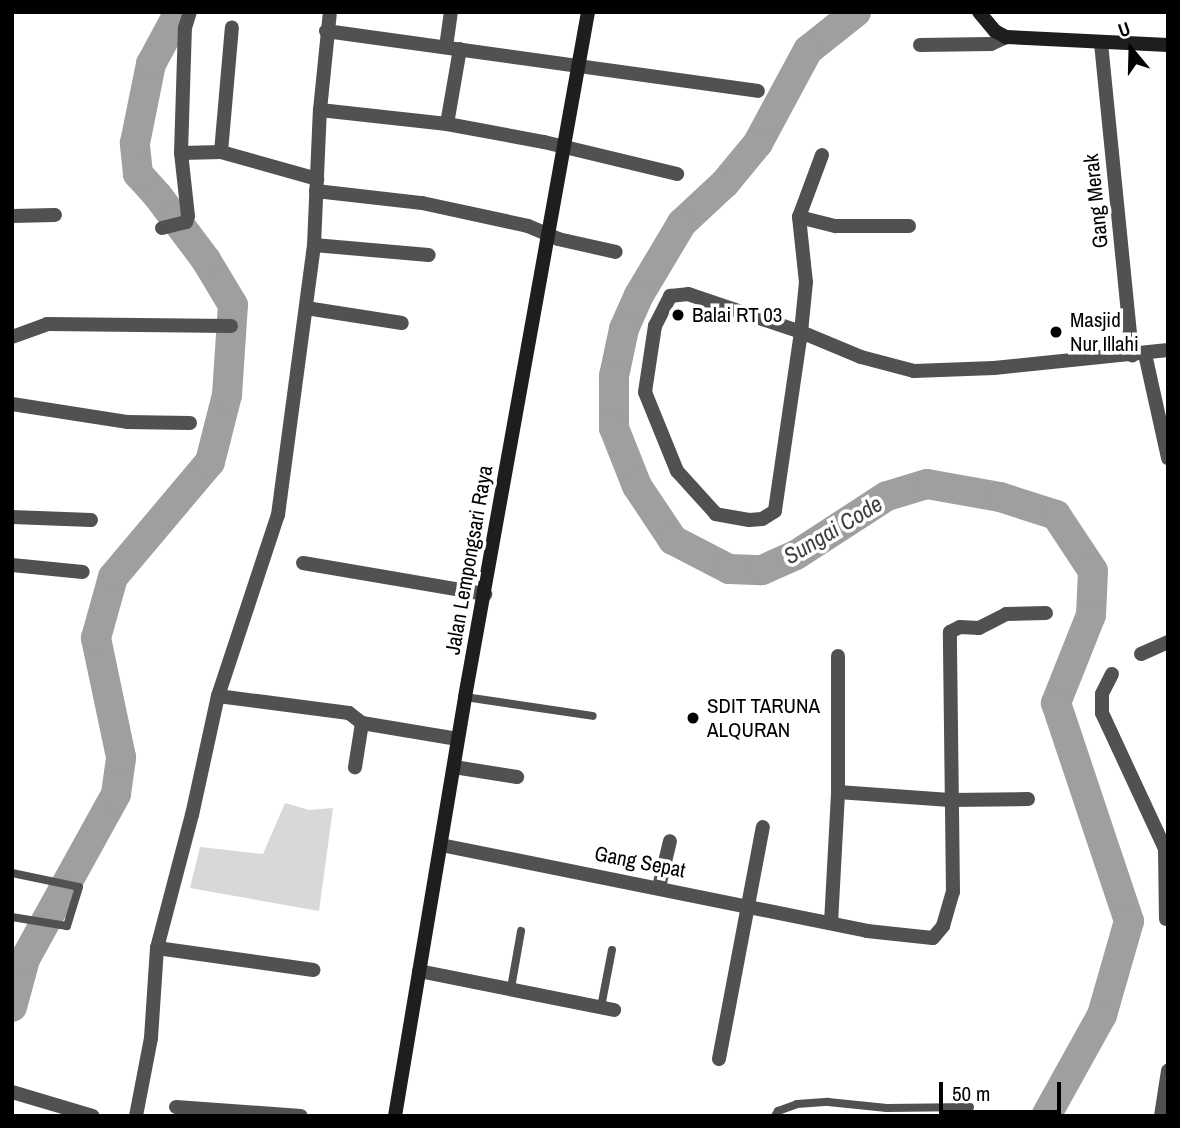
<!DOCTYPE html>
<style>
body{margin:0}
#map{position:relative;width:1180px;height:1128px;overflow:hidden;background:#fff;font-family:"Archivo Narrow",sans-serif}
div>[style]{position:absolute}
.green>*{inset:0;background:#d8d8d8}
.river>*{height:30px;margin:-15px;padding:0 15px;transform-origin:15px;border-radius:15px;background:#9f9f9f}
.lane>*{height:8px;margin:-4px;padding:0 4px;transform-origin:4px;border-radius:4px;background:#515151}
.street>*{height:14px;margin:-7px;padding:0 7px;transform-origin:7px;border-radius:7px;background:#515151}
.secondary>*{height:14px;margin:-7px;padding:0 7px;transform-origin:7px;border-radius:7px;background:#1e1e1e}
.dots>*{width:19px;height:19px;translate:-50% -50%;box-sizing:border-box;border:4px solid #fff;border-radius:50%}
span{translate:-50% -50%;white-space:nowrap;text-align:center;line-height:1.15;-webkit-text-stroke:7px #fff;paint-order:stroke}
.street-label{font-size:21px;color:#000}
.poi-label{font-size:21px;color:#000}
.left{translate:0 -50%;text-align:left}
.water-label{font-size:23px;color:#404040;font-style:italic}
.frame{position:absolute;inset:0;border:14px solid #000;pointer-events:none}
.north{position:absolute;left:1096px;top:14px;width:70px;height:70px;-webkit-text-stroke:5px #fff;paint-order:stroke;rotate:341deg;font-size:19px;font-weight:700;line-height:28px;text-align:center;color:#000}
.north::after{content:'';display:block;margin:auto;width:24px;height:32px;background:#000;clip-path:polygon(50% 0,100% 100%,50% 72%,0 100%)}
.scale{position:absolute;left:939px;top:1082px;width:122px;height:32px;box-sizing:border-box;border:4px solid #000;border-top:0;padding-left:9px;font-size:21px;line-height:24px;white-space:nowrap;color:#000;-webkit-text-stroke:5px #fff;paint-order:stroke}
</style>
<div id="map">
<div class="green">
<i style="clip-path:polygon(285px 803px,309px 810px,333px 808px,319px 911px,190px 888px,200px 847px,263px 854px)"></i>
</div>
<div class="river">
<i style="left:856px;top:12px;width:61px;rotate:141.6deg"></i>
<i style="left:808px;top:50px;width:106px;rotate:118.3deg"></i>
<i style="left:758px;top:143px;width:52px;rotate:129.5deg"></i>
<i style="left:725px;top:183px;width:59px;rotate:137.1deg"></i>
<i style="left:682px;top:223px;width:84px;rotate:120.8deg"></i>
<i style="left:639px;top:295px;width:37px;rotate:114deg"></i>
<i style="left:624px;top:329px;width:48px;rotate:102deg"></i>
<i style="left:614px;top:376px;width:52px;rotate:90deg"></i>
<i style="left:614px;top:428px;width:62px;rotate:68.4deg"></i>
<i style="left:637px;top:486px;width:65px;rotate:56.3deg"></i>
<i style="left:673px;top:540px;width:63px;rotate:27.4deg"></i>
<i style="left:729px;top:569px;width:33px;rotate:2deg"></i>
<i style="left:762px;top:570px;width:37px;rotate:-24deg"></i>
<i style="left:796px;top:555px;width:108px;rotate:-33deg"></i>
<i style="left:887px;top:496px;width:42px;rotate:-16.7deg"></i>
<i style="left:927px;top:484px;width:74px;rotate:10.1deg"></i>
<i style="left:1000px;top:497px;width:59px;rotate:17.8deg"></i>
<i style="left:1056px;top:515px;width:67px;rotate:56.5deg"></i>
<i style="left:1093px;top:571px;width:44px;rotate:92.6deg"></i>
<i style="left:1091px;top:615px;width:95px;rotate:111.7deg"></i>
<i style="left:1056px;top:703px;width:230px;rotate:71.5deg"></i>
<i style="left:1129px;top:921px;width:98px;rotate:106deg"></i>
<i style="left:1102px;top:1015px;width:115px;rotate:119deg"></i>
<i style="left:12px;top:1007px;width:50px;rotate:-74.8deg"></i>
<i style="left:25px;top:959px;width:188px;rotate:-61.1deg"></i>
<i style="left:116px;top:794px;width:37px;rotate:-82deg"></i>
<i style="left:121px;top:757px;width:122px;rotate:-101.9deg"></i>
<i style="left:96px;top:638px;width:63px;rotate:-74.4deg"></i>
<i style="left:113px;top:577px;width:150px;rotate:-49.9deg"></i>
<i style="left:210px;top:462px;width:69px;rotate:-75.8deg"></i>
<i style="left:227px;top:395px;width:90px;rotate:-86.2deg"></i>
<i style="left:233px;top:305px;width:52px;rotate:-121deg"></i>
<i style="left:206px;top:260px;width:80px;rotate:-126.9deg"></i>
<i style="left:158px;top:196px;width:30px;rotate:-132deg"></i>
<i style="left:138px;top:174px;width:31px;rotate:-96deg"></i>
<i style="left:135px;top:143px;width:81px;rotate:-78.6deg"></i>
<i style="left:151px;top:64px;width:59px;rotate:-61.7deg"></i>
</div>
<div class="lane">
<i style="left:465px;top:697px;width:129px;rotate:8.4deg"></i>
<i style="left:12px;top:873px;width:68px;rotate:11.8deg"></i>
<i style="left:79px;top:887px;width:41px;rotate:107.1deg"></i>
<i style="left:67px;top:926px;width:56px;rotate:-170.7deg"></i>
<i style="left:511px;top:988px;width:58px;rotate:-80deg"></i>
<i style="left:601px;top:1007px;width:58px;rotate:-79.1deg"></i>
<i style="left:775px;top:1116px;width:6px;rotate:-59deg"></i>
<i style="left:778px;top:1111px;width:20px;rotate:-20deg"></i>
<i style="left:797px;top:1104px;width:31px;rotate:-4deg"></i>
<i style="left:828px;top:1102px;width:59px;rotate:5.8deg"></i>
<i style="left:887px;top:1108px;width:83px;rotate:-0.7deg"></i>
</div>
<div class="street">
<i style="left:326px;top:31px;width:436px;rotate:7.9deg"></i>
<i style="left:1101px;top:43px;width:314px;rotate:84.3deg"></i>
<i style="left:920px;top:45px;width:71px;rotate:-0.8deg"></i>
<i style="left:991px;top:44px;width:17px;rotate:-25deg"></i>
<i style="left:446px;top:47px;width:35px;rotate:-82deg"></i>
<i style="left:320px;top:110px;width:128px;rotate:6.3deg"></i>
<i style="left:447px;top:124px;width:99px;rotate:10.5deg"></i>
<i style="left:544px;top:142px;width:137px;rotate:13.5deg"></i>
<i style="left:447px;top:124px;width:76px;rotate:-80.2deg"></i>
<i style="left:221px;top:152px;width:125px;rotate:-85deg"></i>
<i style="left:181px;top:153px;width:40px;rotate:-1.4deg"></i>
<i style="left:221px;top:152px;width:100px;rotate:15.7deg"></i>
<i style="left:822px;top:155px;width:66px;rotate:110.4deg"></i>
<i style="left:799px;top:217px;width:65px;rotate:83.9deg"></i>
<i style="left:806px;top:282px;width:50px;rotate:95.7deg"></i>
<i style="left:801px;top:332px;width:181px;rotate:98.3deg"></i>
<i style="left:775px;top:511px;width:15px;rotate:148deg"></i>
<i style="left:762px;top:519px;width:13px;rotate:176deg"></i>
<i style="left:749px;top:520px;width:34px;rotate:-170deg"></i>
<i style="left:716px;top:514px;width:58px;rotate:-132.2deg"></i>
<i style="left:677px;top:471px;width:85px;rotate:-112.1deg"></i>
<i style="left:645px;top:392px;width:67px;rotate:-81.4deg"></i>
<i style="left:655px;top:326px;width:34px;rotate:-63deg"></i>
<i style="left:670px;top:296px;width:18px;rotate:-6deg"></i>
<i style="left:688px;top:294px;width:119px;rotate:18.6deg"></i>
<i style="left:801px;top:332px;width:65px;rotate:22.6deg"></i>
<i style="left:861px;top:357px;width:55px;rotate:14.8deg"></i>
<i style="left:914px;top:371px;width:80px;rotate:-2.1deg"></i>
<i style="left:994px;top:368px;width:175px;rotate:-5.9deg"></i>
<i style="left:316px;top:191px;width:107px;rotate:6.5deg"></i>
<i style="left:422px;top:203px;width:108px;rotate:12.2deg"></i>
<i style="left:528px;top:226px;width:33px;rotate:23deg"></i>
<i style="left:558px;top:239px;width:59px;rotate:12.6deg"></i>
<i style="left:12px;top:216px;width:43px;rotate:-1.3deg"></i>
<i style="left:799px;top:217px;width:38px;rotate:14deg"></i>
<i style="left:836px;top:226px;width:73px"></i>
<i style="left:162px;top:228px;width:25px;rotate:-14deg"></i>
<i style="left:186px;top:222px;width:6px;rotate:-72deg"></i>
<i style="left:188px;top:216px;width:63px;rotate:-96.3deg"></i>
<i style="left:181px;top:153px;width:125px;rotate:-88.2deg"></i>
<i style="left:185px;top:28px;width:17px;rotate:-73deg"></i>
<i style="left:314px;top:245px;width:115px;rotate:5deg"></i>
<i style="left:306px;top:308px;width:97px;rotate:8.9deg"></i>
<i style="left:12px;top:337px;width:37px;rotate:-20deg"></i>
<i style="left:47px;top:324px;width:184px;rotate:0.6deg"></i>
<i style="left:1145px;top:354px;width:107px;rotate:77.5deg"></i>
<i style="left:12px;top:404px;width:116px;rotate:8.9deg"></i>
<i style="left:127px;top:422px;width:63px;rotate:0.9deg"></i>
<i style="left:12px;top:517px;width:79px;rotate:2.2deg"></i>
<i style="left:303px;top:563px;width:185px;rotate:9.7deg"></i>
<i style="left:12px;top:565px;width:71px;rotate:5.6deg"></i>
<i style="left:1141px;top:654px;width:30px;rotate:-24deg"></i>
<i style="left:1112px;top:674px;width:22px;rotate:117deg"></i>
<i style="left:1102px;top:694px;width:19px;rotate:90deg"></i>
<i style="left:1102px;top:713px;width:150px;rotate:65.1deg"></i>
<i style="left:1165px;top:849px;width:70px;rotate:89.2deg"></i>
<i style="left:218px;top:696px;width:132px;rotate:7.4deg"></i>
<i style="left:349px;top:713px;width:16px;rotate:38deg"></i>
<i style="left:362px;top:723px;width:45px;rotate:99deg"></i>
<i style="left:362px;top:723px;width:97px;rotate:9.5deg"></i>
<i style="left:454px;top:767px;width:64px;rotate:9deg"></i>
<i style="left:838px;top:792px;width:112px;rotate:4.1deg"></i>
<i style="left:950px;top:800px;width:78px;rotate:-0.7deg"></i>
<i style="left:441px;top:845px;width:435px;rotate:11.4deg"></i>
<i style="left:867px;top:931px;width:66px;rotate:6.1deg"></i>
<i style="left:933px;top:938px;width:16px;rotate:-50deg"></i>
<i style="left:943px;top:926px;width:35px;rotate:-74deg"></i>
<i style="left:953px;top:892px;width:260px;rotate:-90.7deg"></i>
<i style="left:950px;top:632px;width:11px;rotate:-27deg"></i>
<i style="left:960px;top:627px;width:19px;rotate:3deg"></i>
<i style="left:979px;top:628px;width:30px;rotate:-27deg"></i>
<i style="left:1006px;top:614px;width:40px;rotate:-1.4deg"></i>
<i style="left:659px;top:887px;width:47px;rotate:-76.6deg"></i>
<i style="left:831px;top:923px;width:131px;rotate:-86.9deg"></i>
<i style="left:838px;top:792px;width:136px;rotate:-90deg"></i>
<i style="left:157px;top:948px;width:158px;rotate:8deg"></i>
<i style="left:419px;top:971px;width:199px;rotate:11.3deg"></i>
<i style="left:719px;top:1059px;width:236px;rotate:-79.3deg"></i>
<i style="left:12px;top:1092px;width:84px;rotate:16.5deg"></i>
<i style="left:176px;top:1107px;width:125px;rotate:4.1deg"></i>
<i style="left:136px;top:1116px;width:79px;rotate:-79.1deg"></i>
<i style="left:151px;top:1038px;width:90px;rotate:-86.2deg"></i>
<i style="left:157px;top:948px;width:138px;rotate:-75.3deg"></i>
<i style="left:192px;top:815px;width:122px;rotate:-77.7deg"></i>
<i style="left:218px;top:696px;width:191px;rotate:-71.7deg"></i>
<i style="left:278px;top:515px;width:272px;rotate:-82.4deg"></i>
<i style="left:314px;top:245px;width:135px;rotate:-87.5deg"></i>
<i style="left:320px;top:110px;width:99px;rotate:-84.2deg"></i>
<i style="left:1161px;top:1116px;width:46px;rotate:-81.2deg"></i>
</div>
<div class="secondary">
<i style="left:979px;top:12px;width:25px;rotate:50deg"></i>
<i style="left:995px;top:31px;width:13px;rotate:29deg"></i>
<i style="left:1006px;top:37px;width:162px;rotate:2.8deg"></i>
<i style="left:395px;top:1116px;width:425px;rotate:-80.5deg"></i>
<i style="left:465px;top:697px;width:696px;rotate:-79.82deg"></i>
</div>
<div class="dots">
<i style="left:678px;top:315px;background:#000"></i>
<i style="left:1056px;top:332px;background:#000"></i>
<i style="left:693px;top:718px;background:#000"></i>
</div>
<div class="street-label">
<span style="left:1096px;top:201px;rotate:-96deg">Gang Merak</span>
<span style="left:469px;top:560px;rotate:-80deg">Jalan Lempongsari Raya</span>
<span style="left:640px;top:862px;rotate:11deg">Gang Sepat</span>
</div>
<div class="poi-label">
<span class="left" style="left:692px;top:315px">Balai RT 03</span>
<span class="left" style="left:1070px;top:332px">Masjid<br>Nur Illahi</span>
<span class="left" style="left:707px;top:718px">SDIT TARUNA<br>ALQURAN</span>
</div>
<div class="water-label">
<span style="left:833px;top:530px;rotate:-31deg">Sungai Code</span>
</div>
<div class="frame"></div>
<div class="north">U</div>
<div class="scale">50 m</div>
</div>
